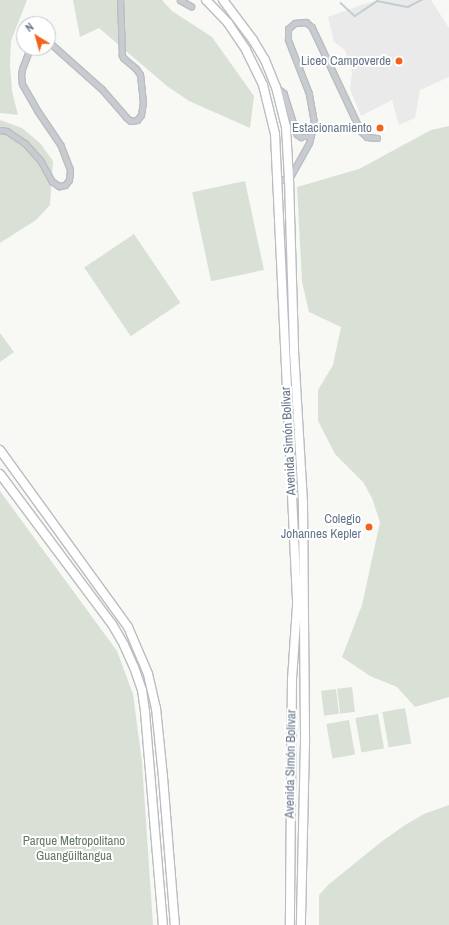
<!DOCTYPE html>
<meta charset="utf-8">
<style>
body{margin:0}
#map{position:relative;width:449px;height:925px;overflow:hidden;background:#f8f9f5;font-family:"Archivo Narrow",sans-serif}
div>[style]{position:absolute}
.built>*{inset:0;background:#e9eae9}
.green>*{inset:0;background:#d9e1d6;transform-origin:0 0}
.stream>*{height:1.5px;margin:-0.75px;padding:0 0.75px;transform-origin:0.75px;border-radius:0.75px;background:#c4cdd4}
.roads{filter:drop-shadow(1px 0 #babdc1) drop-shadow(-1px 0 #babdc1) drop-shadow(0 1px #babdc1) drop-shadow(0 -1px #babdc1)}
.street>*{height:4.5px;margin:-2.25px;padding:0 2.25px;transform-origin:2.25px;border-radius:2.25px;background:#c8cbd0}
.highway>*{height:8px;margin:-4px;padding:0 4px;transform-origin:4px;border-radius:4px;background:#fff}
.dots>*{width:11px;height:11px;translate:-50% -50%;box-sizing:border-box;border:2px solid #fff;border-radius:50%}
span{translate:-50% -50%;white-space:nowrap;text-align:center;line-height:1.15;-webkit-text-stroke:4px #fff;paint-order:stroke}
.poi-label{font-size:13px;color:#64758a}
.right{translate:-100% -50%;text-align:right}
.street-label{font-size:13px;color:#64758a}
.park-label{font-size:13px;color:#637a60}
.north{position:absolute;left:16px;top:16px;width:40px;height:40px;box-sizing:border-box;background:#fff;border:1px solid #c1c8d0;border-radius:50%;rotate:323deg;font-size:11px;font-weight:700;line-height:16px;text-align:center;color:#64758a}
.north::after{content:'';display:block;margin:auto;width:14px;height:18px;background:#f56319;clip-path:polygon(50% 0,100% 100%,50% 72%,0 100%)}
</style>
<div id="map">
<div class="built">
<i style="clip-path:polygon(380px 0,431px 0,449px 28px,449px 77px,420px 90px,415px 118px,399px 125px,392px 100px,361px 116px,350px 89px,352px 72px,345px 50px,334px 42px,328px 17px,361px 5px)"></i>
</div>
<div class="green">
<i style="clip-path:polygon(0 0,27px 0,11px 41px,10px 65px,12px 91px,18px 115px,0 113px)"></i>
<i style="clip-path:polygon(73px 0,162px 0,172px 11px,212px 37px,254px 96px,250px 128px,189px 101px,167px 86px,99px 28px,80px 37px)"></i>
<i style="clip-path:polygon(0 120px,22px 128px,40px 143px,53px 161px,50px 205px,36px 220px,0 243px)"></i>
<i style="clip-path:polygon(449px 126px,449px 697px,415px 707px,397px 687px,370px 676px,342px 657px,362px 605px,380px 522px,372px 498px,363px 482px,335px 454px,318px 421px,318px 390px,333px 365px,341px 327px,309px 312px,302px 282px,297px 187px,359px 169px,431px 130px)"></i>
<i style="left:245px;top:181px;width:91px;height:54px;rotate:78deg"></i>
<i style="left:134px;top:234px;width:83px;height:60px;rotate:56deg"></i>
<i style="clip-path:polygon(0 333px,14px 352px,0 362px)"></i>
<i style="clip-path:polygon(0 491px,117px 651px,133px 694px,142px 762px,153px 925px,0 925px)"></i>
<i style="left:352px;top:687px;width:25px;height:15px;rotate:83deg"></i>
<i style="left:336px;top:689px;width:25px;height:15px;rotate:83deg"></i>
<i style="left:405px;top:708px;width:36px;height:23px;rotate:80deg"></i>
<i style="left:378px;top:714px;width:35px;height:23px;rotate:80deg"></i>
<i style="left:349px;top:720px;width:35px;height:23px;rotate:80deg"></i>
<i style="clip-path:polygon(449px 805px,449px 925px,319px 925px,319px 895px,328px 885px,381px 842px,405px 825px,424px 814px)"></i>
</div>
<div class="stream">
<i style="left:341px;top:3px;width:19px;rotate:43deg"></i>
<i style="left:355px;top:16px;width:27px;rotate:-34deg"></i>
<i style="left:377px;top:1px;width:32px;rotate:11deg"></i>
<i style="left:408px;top:7px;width:16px;rotate:-27deg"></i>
</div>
<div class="roads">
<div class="street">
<i style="left:180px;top:0;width:13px;rotate:29deg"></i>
<i style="left:48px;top:41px;width:72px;rotate:41.6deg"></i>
<i style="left:102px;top:89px;width:37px;rotate:49deg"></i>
<i style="left:126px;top:117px;width:6px;rotate:39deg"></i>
<i style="left:131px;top:121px;width:6px;rotate:-9deg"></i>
<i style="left:137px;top:120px;width:6px;rotate:-51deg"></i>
<i style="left:141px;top:115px;width:12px;rotate:-81deg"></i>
<i style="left:143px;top:103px;width:28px;rotate:-96deg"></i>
<i style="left:140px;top:75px;width:7px;rotate:-124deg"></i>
<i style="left:136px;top:69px;width:16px;rotate:-140deg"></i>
<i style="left:124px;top:59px;width:4px;rotate:-124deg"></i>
<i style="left:122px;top:56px;width:56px;rotate:-92deg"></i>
<i style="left:276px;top:87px;width:10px;rotate:37deg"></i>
<i style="left:284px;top:93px;width:43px;rotate:72.4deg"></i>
<i style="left:297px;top:134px;width:5px;rotate:37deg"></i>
<i style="left:301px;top:137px;width:10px"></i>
<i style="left:0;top:130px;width:7px;rotate:8deg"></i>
<i style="left:7px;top:131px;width:22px;rotate:34deg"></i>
<i style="left:25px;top:143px;width:24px;rotate:48deg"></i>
<i style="left:41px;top:161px;width:23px;rotate:61deg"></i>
<i style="left:52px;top:181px;width:9px;rotate:36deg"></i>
<i style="left:59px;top:186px;width:6px;rotate:-9deg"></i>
<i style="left:65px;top:185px;width:6px;rotate:-51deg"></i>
<i style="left:69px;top:180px;width:10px;rotate:-84deg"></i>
<i style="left:70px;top:170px;width:26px;rotate:-111deg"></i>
<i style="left:61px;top:146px;width:41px;rotate:-124.1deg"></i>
<i style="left:38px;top:112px;width:32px;rotate:-120deg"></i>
<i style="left:22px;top:84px;width:8px;rotate:-97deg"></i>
<i style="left:21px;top:76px;width:7px;rotate:-82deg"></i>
<i style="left:22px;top:69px;width:22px;rotate:-69deg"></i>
<i style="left:278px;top:180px;width:11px;rotate:-5deg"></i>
<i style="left:289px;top:179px;width:41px;rotate:-60.9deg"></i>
<i style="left:309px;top:143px;width:21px;rotate:-76deg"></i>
<i style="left:314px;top:123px;width:29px;rotate:-100deg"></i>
<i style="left:309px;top:94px;width:58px;rotate:-111.3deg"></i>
<i style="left:288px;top:40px;width:11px;rotate:-90deg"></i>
<i style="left:288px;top:29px;width:9px;rotate:-41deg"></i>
<i style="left:295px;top:23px;width:11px;rotate:-5deg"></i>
<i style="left:306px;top:22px;width:8px;rotate:40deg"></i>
<i style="left:312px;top:27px;width:115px;rotate:64.8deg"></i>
<i style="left:361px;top:131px;width:8px;rotate:45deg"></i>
<i style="left:367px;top:137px;width:10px;rotate:6deg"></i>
</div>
<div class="highway">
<i style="left:206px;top:0;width:32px;rotate:46deg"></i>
<i style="left:228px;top:23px;width:32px;rotate:56deg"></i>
<i style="left:246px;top:50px;width:39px;rotate:64deg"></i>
<i style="left:263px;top:85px;width:50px;rotate:76.2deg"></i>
<i style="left:275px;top:134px;width:473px;rotate:87.3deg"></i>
<i style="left:297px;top:606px;width:73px;rotate:93.9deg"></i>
<i style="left:292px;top:679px;width:246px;rotate:90.5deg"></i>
<i style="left:223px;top:0;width:50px;rotate:53.1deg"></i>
<i style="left:253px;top:40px;width:23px;rotate:59deg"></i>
<i style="left:265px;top:60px;width:29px;rotate:68deg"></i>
<i style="left:276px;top:87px;width:41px;rotate:76deg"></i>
<i style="left:286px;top:127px;width:52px;rotate:86.7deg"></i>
<i style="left:289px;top:179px;width:172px;rotate:88.3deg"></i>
<i style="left:294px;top:351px;width:152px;rotate:86.6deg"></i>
<i style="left:303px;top:503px;width:239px;rotate:89.5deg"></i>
<i style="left:305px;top:742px;width:183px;rotate:91.3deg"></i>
<i style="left:0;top:450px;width:218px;rotate:54.1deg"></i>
<i style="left:128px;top:627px;width:51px;rotate:66.9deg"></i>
<i style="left:148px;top:674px;width:35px;rotate:77deg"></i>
<i style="left:156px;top:708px;width:69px;rotate:84.2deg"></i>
<i style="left:163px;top:777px;width:148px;rotate:85.4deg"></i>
<i style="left:0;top:474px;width:187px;rotate:53.3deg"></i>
<i style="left:112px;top:624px;width:24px;rotate:60deg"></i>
<i style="left:124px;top:645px;width:24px;rotate:66deg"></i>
<i style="left:134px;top:667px;width:24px;rotate:71deg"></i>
<i style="left:142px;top:690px;width:22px;rotate:82deg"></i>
<i style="left:145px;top:712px;width:214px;rotate:85.2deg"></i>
</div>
</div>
<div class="dots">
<i style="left:399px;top:61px;background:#f56319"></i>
<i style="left:380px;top:128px;background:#f56319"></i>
<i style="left:369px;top:527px;background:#f56319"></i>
</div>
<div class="poi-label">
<span class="right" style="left:391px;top:61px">Liceo Campoverde</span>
<span class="right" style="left:372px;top:128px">Estacionamiento</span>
<span class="right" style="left:361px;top:527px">Colegio<br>Johannes Kepler</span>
</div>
<div class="street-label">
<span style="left:289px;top:441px;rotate:-93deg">Avenida Simón Bolívar</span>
<span style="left:291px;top:764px;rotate:-89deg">Avenida Simón Bolívar</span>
</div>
<div class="park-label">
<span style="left:74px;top:849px">Parque Metropolitano<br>Guangüiltangua</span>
</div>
<div class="north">N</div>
</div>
